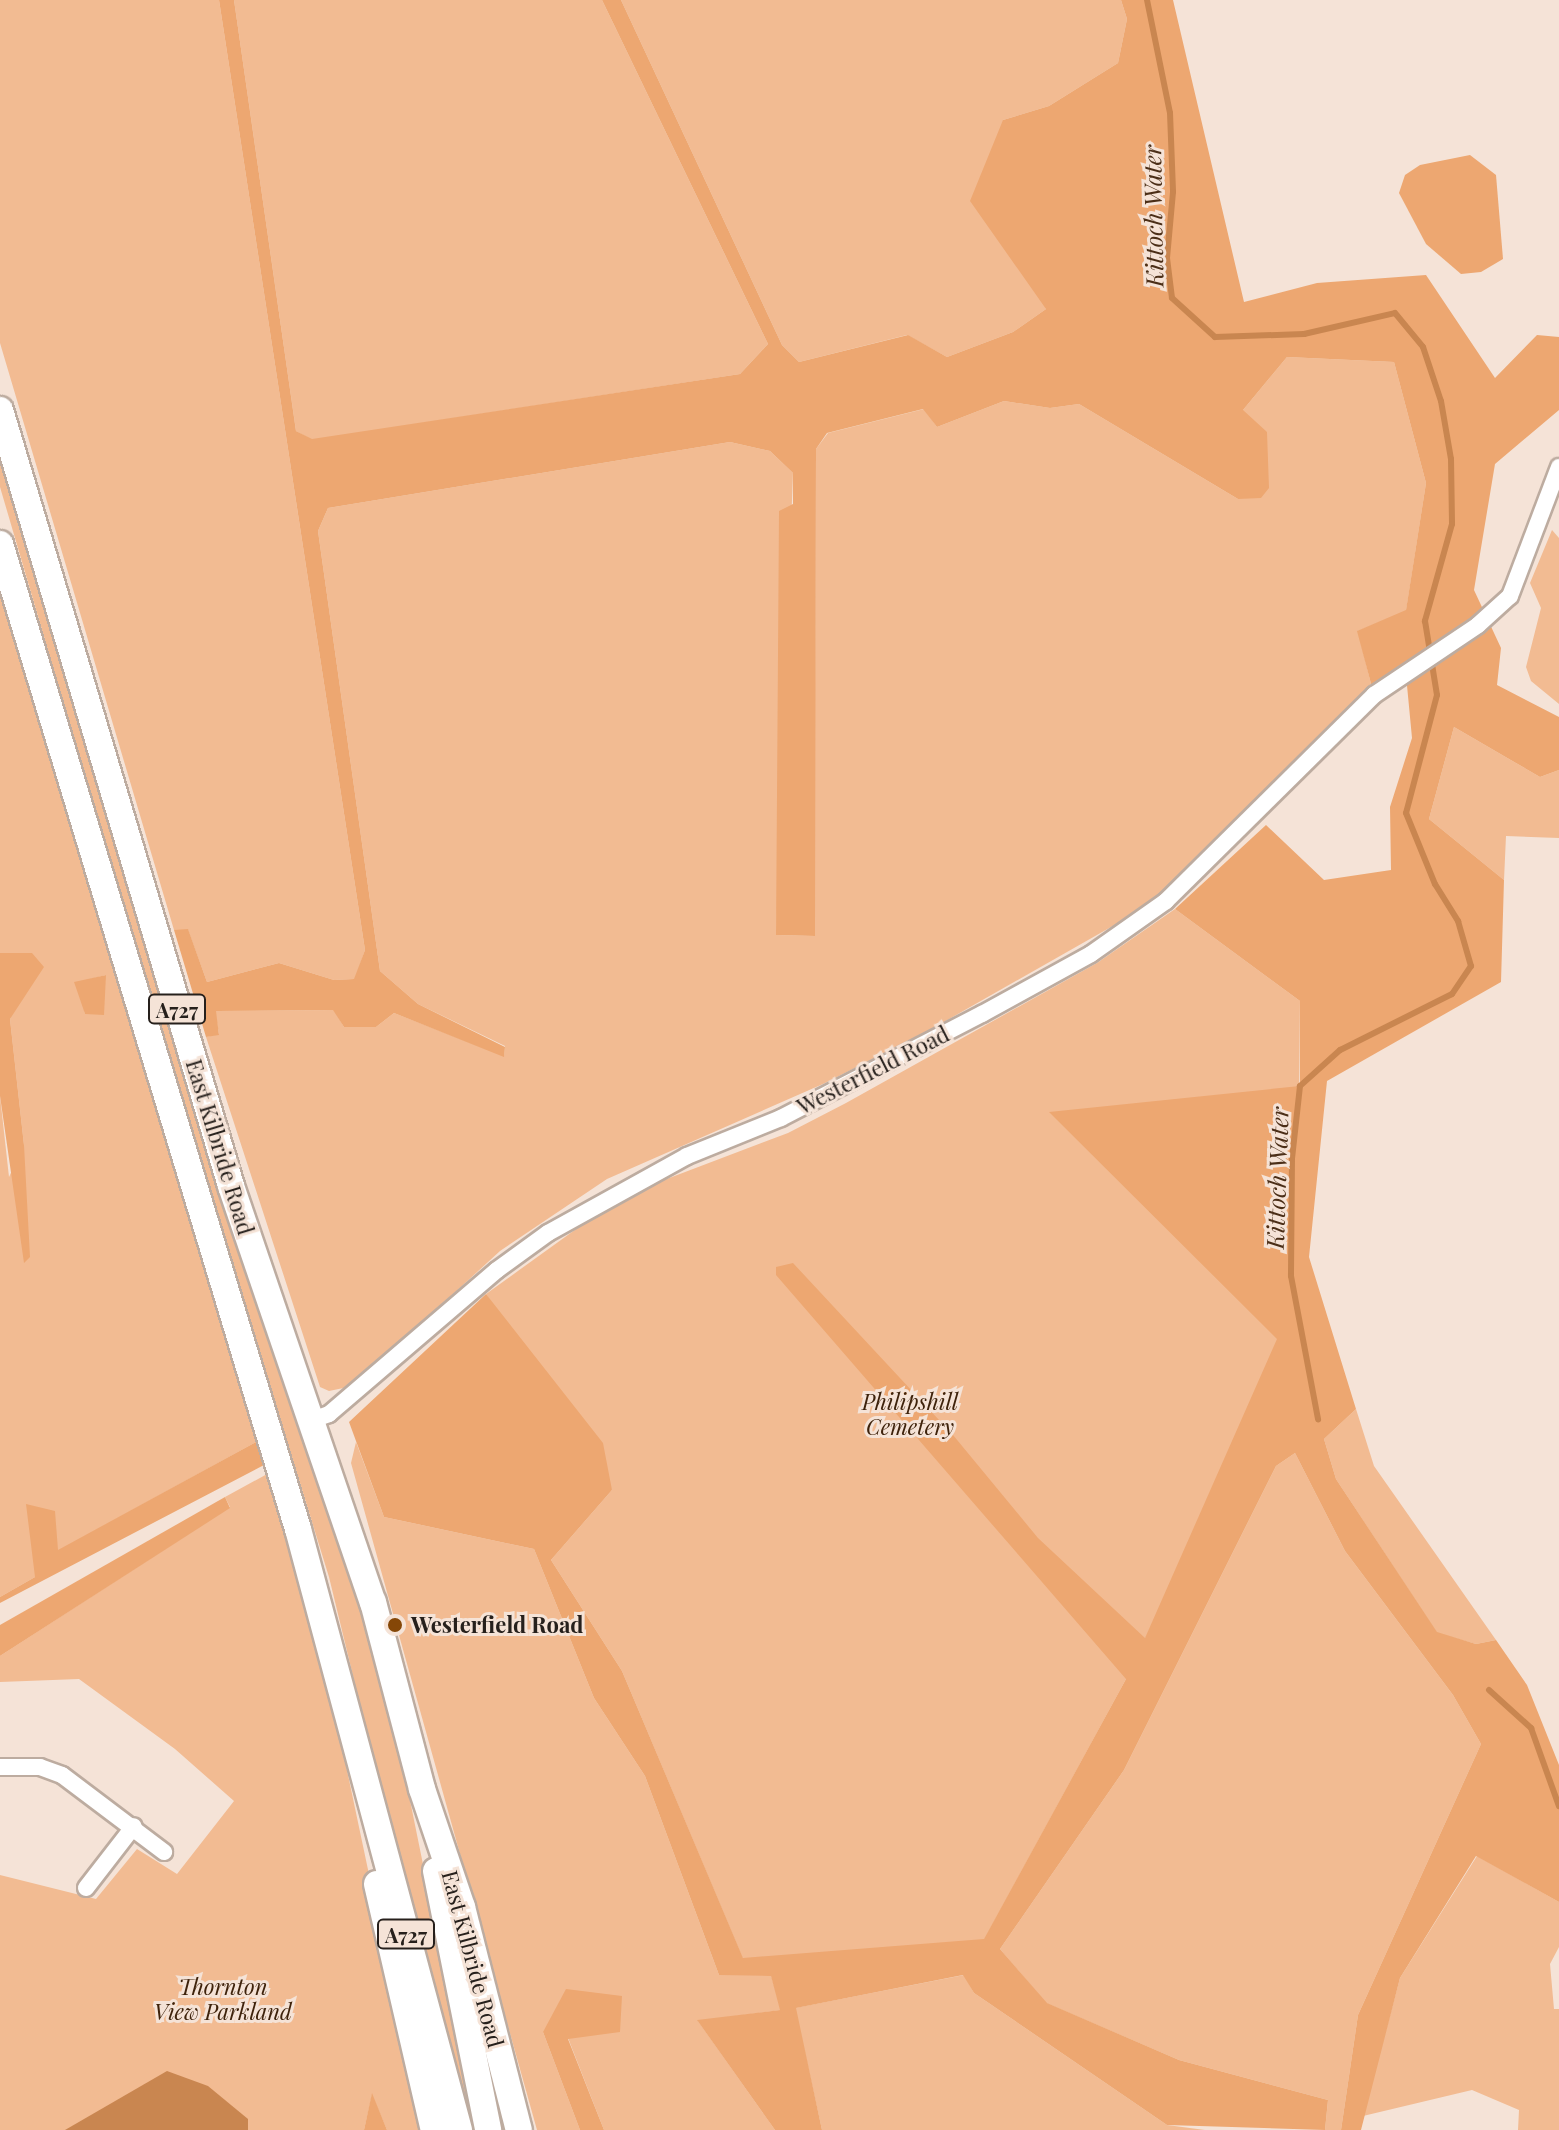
<!DOCTYPE html>
<style>
body{margin:0}
#map{position:relative;width:1559px;height:2130px;overflow:hidden;background:#f5e3d7;font-family:"Playfair Display",serif}
div>[style]{position:absolute}
.green>*{inset:0;background:#f2bb92}
.forest>*{inset:0;background:#eda771}
.water>*{inset:0;background:#c98650}
.stream>*{height:6px;margin:-3px;padding:0 3px;transform-origin:3px;border-radius:3px;background:#c98650}
.roads{filter:drop-shadow(2px 0 #bdaca0) drop-shadow(-2px 0 #bdaca0) drop-shadow(0 2px #bdaca0) drop-shadow(0 -2px #bdaca0)}
.minor>*{height:16px;margin:-8px;padding:0 8px;transform-origin:8px;border-radius:8px;background:#fff}
.primary>*{height:26px;margin:-13px;padding:0 13px;transform-origin:13px;border-radius:13px;background:#fff}
.dots>*{width:22px;height:22px;translate:-50% -50%;box-sizing:border-box;border:4px solid #f5e3d7;border-radius:50%}
span{translate:-50% -50%;white-space:nowrap;text-align:center;line-height:1.15;-webkit-text-stroke:6px #f5e3d7;paint-order:stroke}
.shield-label span{padding:2px 6px;background:#f5e3d7;border:2px solid;border-radius:6px;-webkit-text-stroke-width:0}
.shield-label{font-size:20px;color:#26201c;font-weight:700}
.street-label{font-size:22px;color:#26201c}
.park-label{font-size:22px;color:#3e220b;font-style:italic}
.poi-label{font-size:22px;color:#26201c;font-weight:700}
.left{translate:0 -50%;text-align:left}
.water-label{font-size:24px;color:#4b2e17;font-style:italic}
</style>
<div id="map">
<div class="green">
<i style="clip-path:polygon(0 0,219px 0,365px 950px,355px 979px,334px 980px,279px 963px,207px 982px,188px 930px,174px 930px,0 343px)"></i>
<i style="clip-path:polygon(234px 0,602px 0,768px 344px,740px 374px,312px 440px,296px 431px)"></i>
<i style="clip-path:polygon(621px 0,1121px 0,1127px 19px,1118px 63px,1049px 106px,1003px 120px,1046px 309px,1013px 332px,947px 357px,907px 335px,799px 362px,782px 345px)"></i>
<i style="clip-path:polygon(1287px 357px,1394px 362px,1426px 483px,1406px 611px,1358px 631px,1371px 684px,1162px 898px,928px 1031px,823px 1084px,607px 1179px,500px 1251px,353px 1386px,329px 1391px,320px 1387px,206px 1037px,219px 1034px,215px 1011px,334px 1010px,344px 1027px,376px 1027px,394px 1013px,504px 1056px,505px 1046px,418px 1004px,380px 971px,318px 531px,328px 508px,730px 442px,770px 451px,793px 473px,776px 935px,814px 936px,816px 449px,828px 433px,924px 409px,937px 427px,1004px 401px,1050px 408px,1079px 404px,1238px 499px,1243px 410px)"></i>
<i style="clip-path:polygon(0 454px,389px 1697px,477px 2130px,471px 2130px,415px 1931px,329px 1577px,144px 977px,0 487px)"></i>
<i style="clip-path:polygon(1552px 530px,1559px 538px,1559px 704px,1531px 681px,1526px 667px,1541px 608px,1530px 583px)"></i>
<i style="clip-path:polygon(evenodd,0 581px,256px 1442px,58px 1551px,35px 1577px,0 1597px,0 1096px,9px 1177px,24px 1145px,10px 1019px,32px 953px,0 953px,0 581px,106px 975px,85px 1014px,79px 982px,106px 975px)"></i>
<i style="clip-path:polygon(1454px 727px,1540px 777px,1559px 770px,1559px 838px,1506px 836px,1504px 880px,1429px 819px)"></i>
<i style="clip-path:polygon(1175px 909px,1300px 1001px,1297px 1318px,1126px 1679px,984px 1940px,743px 1959px,622px 1671px,551px 1560px,612px 1490px,486px 1294px,622px 1196px,788px 1133px,846px 1103px,1097px 963px)"></i>
<i style="clip-path:polygon(1356px 1409px,1374px 1466px,1496px 1640px,1476px 1644px,1437px 1633px,1336px 1479px,1324px 1439px)"></i>
<i style="clip-path:polygon(356px 1442px,384px 1517px,534px 1549px,594px 1698px,645px 1776px,719px 1975px,771px 1975px,781px 2010px,698px 2021px,775px 2130px,604px 2130px,568px 2038px,543px 2032px,580px 2130px,537px 2130px,351px 1463px)"></i>
<i style="clip-path:polygon(1295px 1453px,1345px 1551px,1453px 1695px,1481px 1744px,1358px 2015px,1341px 2130px,1325px 2130px,1328px 2100px,1179px 2060px,1046px 2003px,1000px 1949px,1124px 1770px,1276px 1466px)"></i>
<i style="clip-path:polygon(269px 1473px,314px 1614px,423px 2130px,387px 2130px,372px 2095px,364px 2130px,0 2130px,0 1875px,96px 1899px,137px 1849px,177px 1874px,234px 1801px,175px 1749px,79px 1679px,0 1682px,0 1656px,230px 1507px,225px 1497px)"></i>
<i style="clip-path:polygon(1477px 1856px,1559px 1902px,1559px 1947px,1550px 1964px,1554px 2009px,1559px 2009px,1559px 2130px,1518px 2130px,1519px 2110px,1472px 2090px,1363px 2116px,1400px 1978px)"></i>
<i style="clip-path:polygon(964px 1975px,974px 1993px,1167px 2125px,1205px 2130px,822px 2130px,795px 2008px)"></i>
</div>
<div class="forest">
<i style="clip-path:polygon(219px 0,234px 0,296px 431px,312px 439px,740px 374px,768px 344px,602px 0,621px 0,782px 345px,799px 362px,908px 335px,947px 357px,1013px 332px,1046px 309px,970px 201px,1003px 120px,1049px 106px,1118px 63px,1127px 19px,1121px 0,1173px 0,1244px 302px,1317px 283px,1426px 275px,1495px 378px,1537px 335px,1559px 337px,1559px 410px,1495px 464px,1474px 590px,1501px 648px,1497px 685px,1559px 717px,1559px 770px,1540px 777px,1454px 727px,1429px 819px,1504px 880px,1501px 982px,1327px 1081px,1309px 1257px,1356px 1409px,1324px 1439px,1336px 1479px,1437px 1632px,1476px 1644px,1496px 1640px,1527px 1685px,1559px 1765px,1559px 1902px,1476px 1856px,1400px 1978px,1361px 2130px,1341px 2130px,1358px 2015px,1481px 1744px,1453px 1695px,1345px 1551px,1295px 1453px,1276px 1466px,1124px 1770px,1000px 1949px,1047px 2003px,1179px 2060px,1328px 2100px,1325px 2130px,1167px 2125px,974px 1993px,963px 1975px,796px 2008px,822px 2130px,775px 2130px,697px 2020px,780px 2010px,771px 1976px,719px 1975px,645px 1776px,594px 1698px,534px 1549px,384px 1517px,349px 1422px,486px 1294px,603px 1443px,612px 1490px,551px 1560px,622px 1671px,743px 1958px,984px 1939px,1126px 1679px,776px 1275px,776px 1267px,793px 1263px,953px 1435px,1038px 1538px,1145px 1638px,1277px 1339px,1049px 1112px,1300px 1086px,1300px 1001px,1175px 909px,1266px 825px,1324px 880px,1391px 870px,1390px 807px,1412px 738px,1406px 675px,1374px 695px,1357px 631px,1406px 610px,1426px 483px,1394px 362px,1287px 357px,1243px 410px,1267px 432px,1269px 488px,1261px 498px,1238px 499px,1079px 404px,1050px 408px,1004px 401px,937px 427px,923px 409px,827px 433px,816px 449px,815px 936px,776px 935px,779px 511px,793px 504px,793px 473px,770px 451px,730px 442px,328px 508px,318px 531px,380px 971px,418px 1004px,505px 1047px,504px 1057px,394px 1013px,376px 1027px,344px 1027px,333px 1010px,216px 1011px,219px 1035px,206px 1037px,174px 930px,188px 929px,207px 982px,279px 963px,334px 980px,354px 979px,365px 950px)"></i>
<i style="clip-path:polygon(1470px 155px,1496px 175px,1503px 259px,1481px 272px,1461px 274px,1426px 244px,1399px 193px,1405px 175px,1420px 165px)"></i>
<i style="clip-path:polygon(0 953px,32px 953px,44px 967px,10px 1019px,24px 1145px,30px 1257px,24px 1263px,0 1096px)"></i>
<i style="clip-path:polygon(106px 975px,104px 1015px,85px 1014px,74px 982px)"></i>
<i style="clip-path:polygon(256px 1442px,264px 1465px,0 1603px,0 1597px,35px 1577px,26px 1504px,55px 1511px,58px 1550px)"></i>
<i style="clip-path:polygon(225px 1497px,230px 1508px,0 1656px,0 1625px)"></i>
<i style="clip-path:polygon(566px 1989px,622px 1996px,620px 2032px,568px 2039px,604px 2130px,580px 2130px,543px 2032px)"></i>
<i style="clip-path:polygon(372px 2093px,387px 2130px,364px 2130px)"></i>
</div>
<div class="water">
<i style="clip-path:polygon(167px 2071px,208px 2086px,248px 2119px,248px 2130px,65px 2130px)"></i>
</div>
<div class="stream">
<i style="left:1147px;top:0;width:115px;rotate:78.5deg"></i>
<i style="left:1170px;top:113px;width:79px;rotate:87.8deg"></i>
<i style="left:1173px;top:192px;width:66px;rotate:95.2deg"></i>
<i style="left:1167px;top:258px;width:40px;rotate:82.9deg"></i>
<i style="left:1172px;top:298px;width:58px;rotate:42.2deg"></i>
<i style="left:1215px;top:337px;width:89px;rotate:-1.9deg"></i>
<i style="left:1304px;top:334px;width:93px;rotate:-13deg"></i>
<i style="left:1395px;top:313px;width:44px;rotate:50.5deg"></i>
<i style="left:1423px;top:347px;width:57px;rotate:71.6deg"></i>
<i style="left:1441px;top:401px;width:59px;rotate:80.2deg"></i>
<i style="left:1451px;top:459px;width:65px;rotate:89.1deg"></i>
<i style="left:1452px;top:524px;width:101px;rotate:105.6deg"></i>
<i style="left:1425px;top:621px;width:75px;rotate:80.8deg"></i>
<i style="left:1437px;top:695px;width:122px;rotate:104.7deg"></i>
<i style="left:1406px;top:813px;width:77px;rotate:67.8deg"></i>
<i style="left:1435px;top:884px;width:44px;rotate:58.1deg"></i>
<i style="left:1458px;top:921px;width:47px;rotate:73.9deg"></i>
<i style="left:1471px;top:966px;width:34px;rotate:124deg"></i>
<i style="left:1452px;top:994px;width:125px;rotate:153.4deg"></i>
<i style="left:1340px;top:1050px;width:54px;rotate:138deg"></i>
<i style="left:1300px;top:1086px;width:72px;rotate:96.3deg"></i>
<i style="left:1292px;top:1158px;width:118px;rotate:90.5deg"></i>
<i style="left:1291px;top:1276px;width:146px;rotate:79.3deg"></i>
<i style="left:1489px;top:1690px;width:57px;rotate:42.1deg"></i>
<i style="left:1531px;top:1728px;width:83px;rotate:70.3deg"></i>
</div>
<div class="roads">
<div class="minor">
<i style="left:309px;top:1421px;width:21px;rotate:-19deg"></i>
<i style="left:329px;top:1414px;width:221px;rotate:-40.6deg"></i>
<i style="left:497px;top:1270px;width:63px;rotate:-36deg"></i>
<i style="left:548px;top:1233px;width:159px;rotate:-29deg"></i>
<i style="left:687px;top:1156px;width:101px;rotate:-22deg"></i>
<i style="left:781px;top:1118px;width:226px;rotate:-27.4deg"></i>
<i style="left:982px;top:1014px;width:124px;rotate:-28.8deg"></i>
<i style="left:1091px;top:954px;width:92px;rotate:-35.2deg"></i>
<i style="left:1166px;top:901px;width:293px;rotate:-44.7deg"></i>
<i style="left:1374px;top:695px;width:125px;rotate:-33.9deg"></i>
<i style="left:1478px;top:625px;width:43px;rotate:-42.2deg"></i>
<i style="left:1510px;top:596px;width:138px;rotate:-69.2deg"></i>
<i style="left:0;top:1767px;width:40px"></i>
<i style="left:40px;top:1767px;width:23px;rotate:20deg"></i>
<i style="left:62px;top:1775px;width:128px;rotate:37deg"></i>
<i style="left:86px;top:1888px;width:78px;rotate:-52.3deg"></i>
</div>
<div class="primary">
<i style="left:0;top:410px;width:810px;rotate:73.42deg"></i>
<i style="left:231px;top:1186px;width:440px;rotate:71.2deg"></i>
<i style="left:373px;top:1602px;width:193px;rotate:75.3deg"></i>
<i style="left:422px;top:1789px;width:125px;rotate:71.3deg"></i>
<i style="left:462px;top:1907px;width:230px;rotate:75.7deg"></i>
<i style="left:0;top:544px;width:1029px;rotate:73.17deg"></i>
<i style="left:298px;top:1529px;width:622px;rotate:75deg"></i>
<i style="left:436px;top:1871px;width:264px;rotate:78.6deg"></i>
<i style="left:377px;top:1884px;width:253px;rotate:77deg"></i>
</div>
</div>
<div class="dots">
<i style="left:395px;top:1625px;background:#854707"></i>
</div>
<div class="shield-label">
<span style="left:177px;top:1009px">A727</span>
<span style="left:406px;top:1934px">A727</span>
</div>
<div class="street-label">
<span style="left:873px;top:1070px;rotate:-27deg">Westerfield Road</span>
<span style="left:220px;top:1147px;rotate:73deg">East Kilbride Road</span>
<span style="left:473px;top:1959px;rotate:75deg">East Kilbride Road</span>
</div>
<div class="park-label">
<span style="left:910px;top:1414px">Philipshill<br>Cemetery</span>
<span style="left:223px;top:1999px">Thornton<br>View Parkland</span>
</div>
<div class="poi-label">
<span class="left" style="left:411px;top:1625px">Westerfield Road</span>
</div>
<div class="water-label">
<span style="left:1153px;top:216px;rotate:-91deg">Kittoch Water</span>
<span style="left:1277px;top:1178px;rotate:-88deg">Kittoch Water</span>
</div>
</div>
